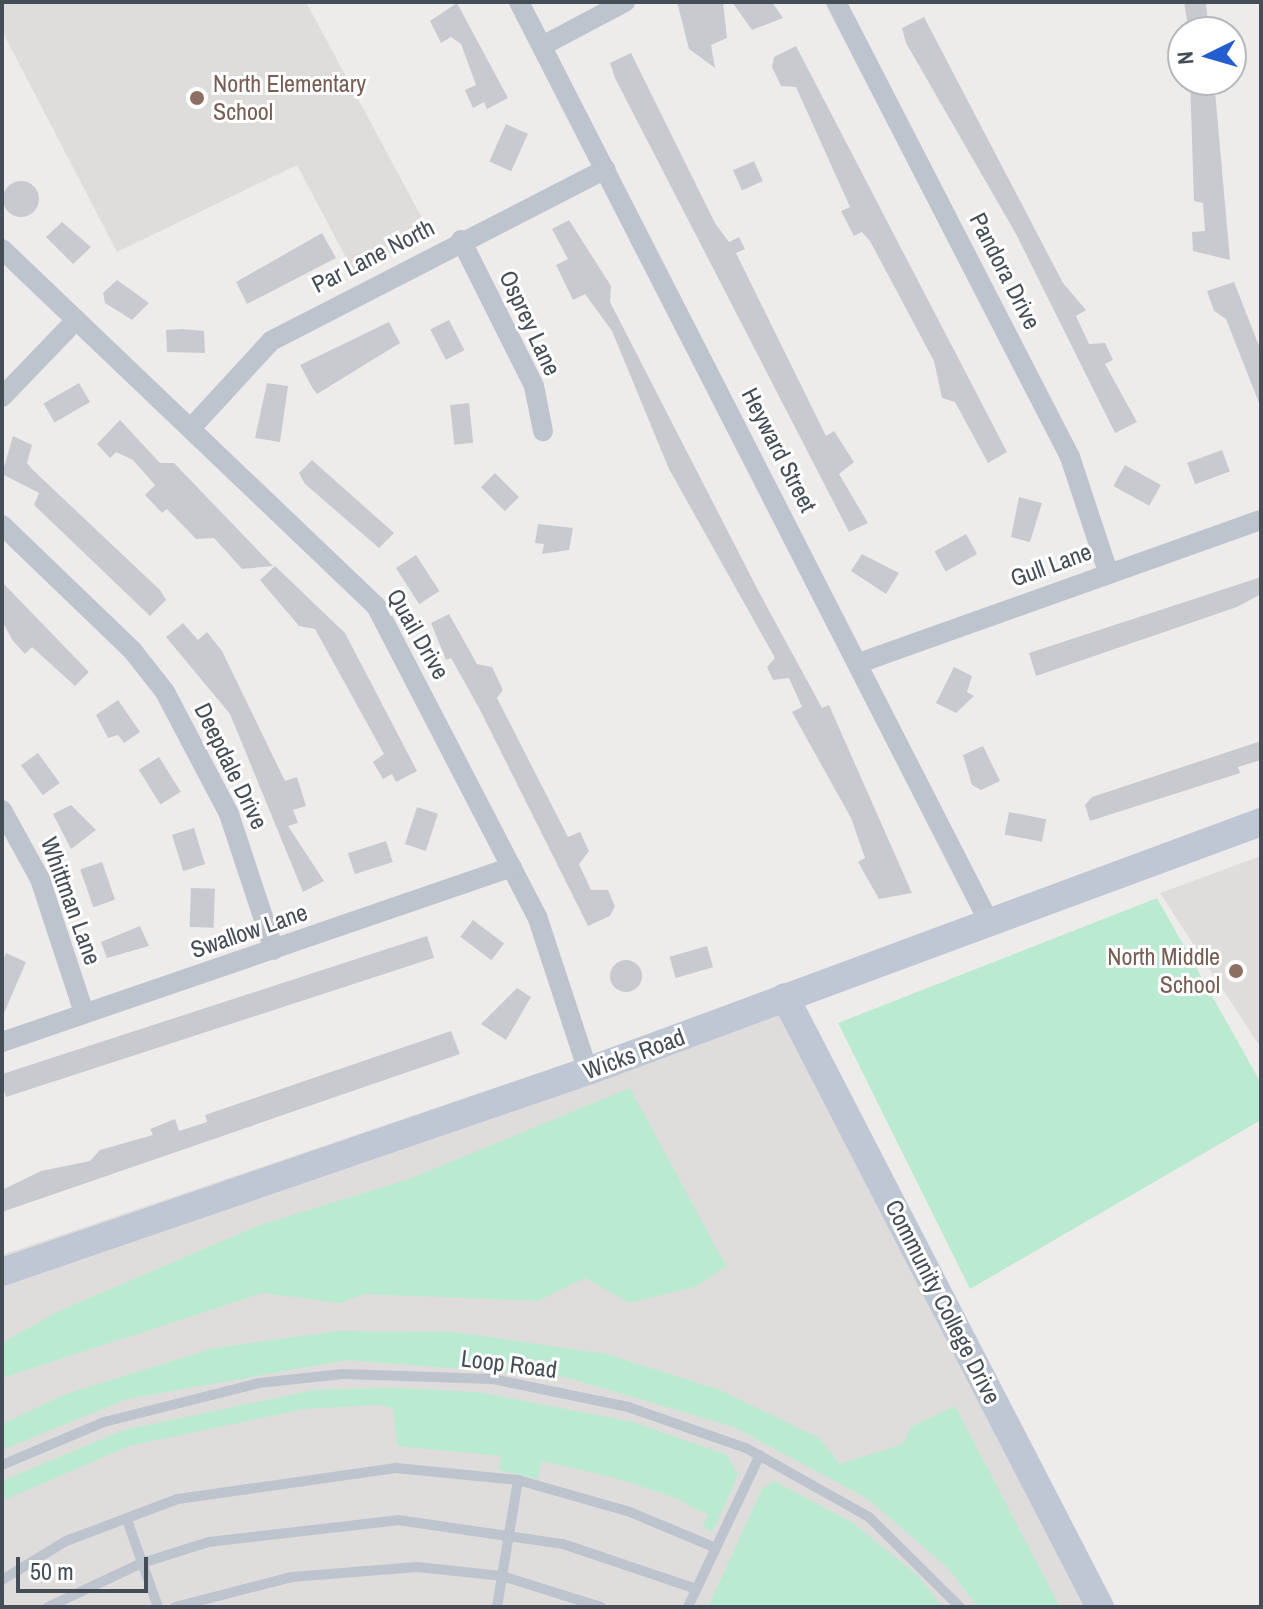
<!DOCTYPE html>
<style>
body{margin:0}
#map{position:relative;width:1263px;height:1609px;overflow:hidden;background:#eeeceb;font-family:"Archivo Narrow",sans-serif}
div>[style]{position:absolute}
.education>*{inset:0;background:#dfdddc}
.green>*{inset:0;background:#bbead2}
.building>*{inset:0;background:#c9cad0;transform-origin:0 0}
.round{border-radius:50%}
.lane>*{height:10px;margin:-5px;padding:0 5px;transform-origin:5px;border-radius:5px;background:#bdc4cd}
.street>*{height:20px;margin:-10px;padding:0 10px;transform-origin:10px;border-radius:10px;background:#bdc4cd}
.secondary>*{height:28px;margin:-14px;padding:0 14px;transform-origin:14px;border-radius:14px;background:#bfc7d4}
.dots>*{width:22px;height:22px;translate:-50% -50%;box-sizing:border-box;border:4px solid #fff;border-radius:50%}
span{translate:-50% -50%;white-space:nowrap;text-align:center;line-height:1.15;-webkit-text-stroke:6px #fff;paint-order:stroke}
.education-label{font-size:24px;color:#785e54}
.left{translate:0 -50%;text-align:left}
.right{translate:-100% -50%;text-align:right}
.street-label{font-size:24px;color:#454d57}
.frame{position:absolute;inset:0;border:4px solid #454d57;pointer-events:none}
.north{position:absolute;left:1167px;top:16px;width:80px;height:80px;box-sizing:border-box;background:#fff;border:2px solid #b5b8bc;border-radius:50%;rotate:265deg;font-size:22px;font-weight:700;line-height:32px;text-align:center;color:#454d57}
.north::after{content:'';display:block;margin:auto;width:28px;height:36px;background:#245dd0;clip-path:polygon(50% 0,100% 100%,50% 72%,0 100%)}
.scale{position:absolute;left:16px;top:1557px;width:132px;height:36px;box-sizing:border-box;border:4px solid #454d57;border-top:0;padding-left:10px;font-size:24px;line-height:28px;white-space:nowrap;color:#454d57;-webkit-text-stroke:6px #fff;paint-order:stroke}
</style>
<div id="map">
<div class="education">
<i style="clip-path:polygon(2px 2px,306px 2px,430px 233px,353px 271px,297px 165px,117px 252px,2px 31px)"></i>
<i style="clip-path:polygon(1261px 856px,1261px 1048px,1160px 893px)"></i>
<i style="clip-path:polygon(777px 992px,1097px 1607px,2px 1607px,2px 1255px)"></i>
</div>
<div class="green">
<i style="clip-path:polygon(1157px 898px,1261px 1083px,1261px 1120px,970px 1289px,838px 1023px)"></i>
<i style="clip-path:polygon(630px 1088px,726px 1266px,697px 1286px,630px 1303px,585px 1278px,538px 1301px,364px 1294px,340px 1303px,263px 1293px,2px 1378px,2px 1343px,57px 1312px,260px 1225px,409px 1179px)"></i>
<i style="clip-path:polygon(338px 1331px,455px 1332px,606px 1354px,720px 1390px,819px 1438px,840px 1464px,903px 1444px,911px 1427px,955px 1406px,1060px 1607px,978px 1607px,949px 1569px,868px 1499px,734px 1427px,565px 1377px,347px 1360px,127px 1399px,2px 1450px,2px 1424px,66px 1394px,214px 1348px)"></i>
<i style="clip-path:polygon(393px 1388px,478px 1392px,633px 1422px,727px 1455px,738px 1475px,713px 1531px,703px 1527px,708px 1515px,673px 1497px,612px 1477px,541px 1461px,538px 1479px,499px 1470px,501px 1456px,397px 1446px,393px 1408px,380px 1405px,304px 1409px,129px 1446px,2px 1501px,2px 1481px,124px 1430px,314px 1390px)"></i>
<i style="clip-path:polygon(774px 1481px,853px 1523px,917px 1575px,943px 1607px,708px 1607px,762px 1489px)"></i>
</div>
<div class="building">
<i style="clip-path:polygon(677px 2px,723px 2px,727px 38px,711px 45px,715px 68px,689px 49px)"></i>
<i style="clip-path:polygon(732px 2px,772px 2px,783px 18px,752px 30px)"></i>
<i style="clip-path:polygon(1184px 2px,1206px 2px,1208px 24px,1188px 26px)"></i>
<i style="clip-path:polygon(457px 3px,508px 98px,487px 109px,484px 102px,473px 108px,465px 90px,476px 85px,461px 44px,451px 37px,441px 43px,430px 21px)"></i>
<i style="clip-path:polygon(924px 17px,1063px 283px,1086px 310px,1076px 316px,1089px 344px,1105px 343px,1113px 360px,1105px 364px,1137px 422px,1115px 433px,1016px 234px,906px 43px,902px 28px)"></i>
<i style="clip-path:polygon(796px 46px,1007px 452px,988px 463px,955px 402px,942px 398px,934px 361px,870px 241px,862px 232px,854px 236px,841px 211px,850px 207px,796px 87px,781px 86px,772px 67px,774px 57px)"></i>
<i style="clip-path:polygon(631px 53px,715px 223px,729px 242px,739px 237px,745px 249px,736px 253px,826px 436px,834px 431px,854px 462px,839px 474px,868px 523px,849px 532px,615px 78px,610px 63px)"></i>
<i style="clip-path:polygon(1190px 80px,1214px 80px,1230px 260px,1193px 251px,1192px 232px,1205px 231px,1203px 203px,1194px 201px)"></i>
<i style="left:506px;top:124px;width:24px;height:41px;rotate:24deg"></i>
<i style="left:754px;top:161px;width:22px;height:23px;rotate:66deg"></i>
<i class="round" style="left:3px;top:181px;width:36px;height:36px"></i>
<i style="clip-path:polygon(569px 220px,611px 286px,610px 302px,760px 594px,822px 708px,829px 705px,912px 893px,879px 899px,858px 862px,865px 858px,851px 818px,792px 712px,802px 707px,789px 678px,773px 680px,767px 667px,775px 658px,669px 469px,612px 331px,585px 294px,573px 300px,556px 265px,568px 259px,552px 229px)"></i>
<i style="clip-path:polygon(62px 222px,91px 247px,73px 264px,46px 237px)"></i>
<i style="clip-path:polygon(322px 233px,336px 258px,247px 304px,236px 282px)"></i>
<i style="clip-path:polygon(117px 280px,149px 303px,132px 320px,105px 303px,103px 293px)"></i>
<i style="clip-path:polygon(1234px 282px,1261px 351px,1261px 408px,1226px 319px,1214px 311px,1207px 291px)"></i>
<i style="left:449px;top:320px;width:34px;height:21px;rotate:63deg"></i>
<i style="clip-path:polygon(389px 322px,400px 343px,317px 394px,313px 389px,300px 365px)"></i>
<i style="clip-path:polygon(182px 329px,204px 331px,205px 353px,167px 352px,166px 330px)"></i>
<i style="left:79px;top:383px;width:22px;height:41px;rotate:60deg"></i>
<i style="clip-path:polygon(267px 383px,288px 386px,280px 442px,255px 438px)"></i>
<i style="left:469px;top:403px;width:40px;height:19px;rotate:84deg"></i>
<i style="clip-path:polygon(120px 420px,160px 463px,174px 463px,273px 566px,242px 569px,214px 538px,196px 539px,167px 509px,162px 513px,145px 495px,155px 485px,133px 460px,116px 452px,110px 458px,97px 444px)"></i>
<i style="clip-path:polygon(13px 436px,32px 445px,27px 463px,34px 471px,160px 590px,166px 600px,150px 616px,34px 505px,39px 493px,2px 474px)"></i>
<i style="left:1222px;top:450px;width:23px;height:37px;rotate:70deg"></i>
<i style="clip-path:polygon(312px 460px,394px 533px,379px 548px,305px 484px,299px 473px)"></i>
<i style="left:1125px;top:465px;width:41px;height:24px;rotate:29deg"></i>
<i style="left:495px;top:473px;width:34px;height:20px;rotate:45deg"></i>
<i style="clip-path:polygon(1019px 497px,1042px 503px,1030px 542px,1011px 537px)"></i>
<i style="clip-path:polygon(538px 524px,573px 528px,569px 550px,542px 554px,544px 544px,535px 543px)"></i>
<i style="left:966px;top:534px;width:23px;height:36px;rotate:61deg"></i>
<i style="clip-path:polygon(862px 554px,899px 573px,886px 594px,851px 571px)"></i>
<i style="left:416px;top:555px;width:43px;height:24px;rotate:57deg"></i>
<i style="clip-path:polygon(275px 566px,345px 633px,417px 771px,396px 782px,392px 774px,383px 779px,373px 762px,384px 754px,315px 629px,299px 626px,260px 580px)"></i>
<i style="clip-path:polygon(1261px 577px,1261px 594px,1237px 607px,1036px 676px,1029px 653px)"></i>
<i style="clip-path:polygon(2px 582px,89px 672px,75px 686px,32px 647px,25px 654px,13px 641px,2px 621px)"></i>
<i style="clip-path:polygon(449px 614px,477px 664px,492px 667px,503px 690px,497px 698px,568px 837px,580px 832px,589px 851px,579px 864px,591px 890px,608px 890px,615px 906px,610px 916px,588px 926px,479px 708px,451px 658px,446px 660px,431px 623px)"></i>
<i style="clip-path:polygon(183px 623px,198px 640px,207px 632px,222px 651px,285px 781px,297px 777px,306px 806px,293px 810px,298px 823px,288px 826px,324px 881px,303px 892px,230px 714px,166px 637px)"></i>
<i style="clip-path:polygon(954px 667px,972px 676px,967px 692px,974px 696px,956px 713px,936px 703px)"></i>
<i style="clip-path:polygon(118px 700px,140px 732px,124px 743px,118px 735px,108px 738px,96px 715px)"></i>
<i style="clip-path:polygon(1261px 741px,1261px 760px,1238px 767px,1240px 773px,1090px 821px,1085px 805px,1092px 797px)"></i>
<i style="clip-path:polygon(983px 746px,1000px 781px,981px 790px,972px 785px,963px 755px)"></i>
<i style="left:38px;top:753px;width:37px;height:21px;rotate:54deg"></i>
<i style="left:159px;top:757px;width:41px;height:24px;rotate:58deg"></i>
<i style="clip-path:polygon(71px 805px,96px 830px,71px 849px,53px 814px)"></i>
<i style="left:417px;top:807px;width:22px;height:39px;rotate:18deg"></i>
<i style="left:1009px;top:812px;width:38px;height:23px;rotate:11deg"></i>
<i style="left:194px;top:828px;width:38px;height:23px;rotate:73deg"></i>
<i style="left:386px;top:841px;width:22px;height:40px;rotate:72deg"></i>
<i style="left:102px;top:862px;width:40px;height:23px;rotate:71deg"></i>
<i style="left:191px;top:888px;width:24px;height:39px;rotate:2deg"></i>
<i style="left:473px;top:920px;width:39px;height:21px;rotate:37deg"></i>
<i style="clip-path:polygon(140px 926px,149px 946px,107px 958px,101px 942px)"></i>
<i style="left:427px;top:936px;width:23px;height:450px;rotate:72deg"></i>
<i style="left:707px;top:946px;width:22px;height:39px;rotate:74deg"></i>
<i style="clip-path:polygon(6px 953px,26px 962px,2px 1018px,2px 962px)"></i>
<i class="round" style="left:610px;top:960px;width:32px;height:32px"></i>
<i style="clip-path:polygon(517px 988px,531px 997px,506px 1040px,481px 1024px)"></i>
<i style="clip-path:polygon(451px 1031px,460px 1054px,2px 1212px,2px 1190px,41px 1171px,90px 1161px,100px 1150px,153px 1135px,150px 1129px,175px 1119px,179px 1131px,207px 1122px,205px 1115px)"></i>
</div>
<div class="lane">
<i style="left:2px;top:1465px;width:111px;rotate:-22.9deg"></i>
<i style="left:104px;top:1422px;width:160px;rotate:-14.1deg"></i>
<i style="left:259px;top:1383px;width:84px;rotate:-6.1deg"></i>
<i style="left:343px;top:1374px;width:150px;rotate:1.9deg"></i>
<i style="left:493px;top:1379px;width:138px;rotate:11.7deg"></i>
<i style="left:628px;top:1407px;width:125px;rotate:19.2deg"></i>
<i style="left:746px;top:1448px;width:141px;rotate:29.3deg"></i>
<i style="left:869px;top:1517px;width:128px;rotate:44.7deg"></i>
<i style="left:518px;top:1480px;width:116px;rotate:15.9deg"></i>
<i style="left:630px;top:1512px;width:93px;rotate:22.7deg"></i>
<i style="left:127px;top:1520px;width:92px;rotate:70.4deg"></i>
<i style="left:2px;top:1580px;width:75px;rotate:-31.4deg"></i>
<i style="left:66px;top:1541px;width:120px;rotate:-20.6deg"></i>
<i style="left:178px;top:1499px;width:220px;rotate:-8.1deg"></i>
<i style="left:396px;top:1468px;width:123px;rotate:5.6deg"></i>
<i style="left:518px;top:1480px;width:129px;rotate:99.4deg"></i>
<i style="left:48px;top:1607px;width:104px;rotate:-25.1deg"></i>
<i style="left:142px;top:1563px;width:70px;rotate:-17.4deg"></i>
<i style="left:209px;top:1542px;width:190px;rotate:-6.6deg"></i>
<i style="left:398px;top:1520px;width:167px;rotate:8.3deg"></i>
<i style="left:563px;top:1544px;width:141px;rotate:18.6deg"></i>
<i style="left:175px;top:1607px;width:121px;rotate:-14.4deg"></i>
<i style="left:292px;top:1577px;width:125px;rotate:-4.6deg"></i>
<i style="left:417px;top:1567px;width:85px;rotate:6deg"></i>
<i style="left:502px;top:1576px;width:104px;rotate:17.4deg"></i>
<i style="left:688px;top:1607px;width:168px;rotate:-64.7deg"></i>
</div>
<div class="street">
<i style="left:519px;top:2px;width:1033px;rotate:62.94deg"></i>
<i style="left:836px;top:2px;width:512px;rotate:62.78deg"></i>
<i style="left:1070px;top:457px;width:121px;rotate:71.7deg"></i>
<i style="left:542px;top:46px;width:94px;rotate:-27.9deg"></i>
<i style="left:461px;top:240px;width:163px;rotate:63.4deg"></i>
<i style="left:534px;top:386px;width:46px;rotate:78.7deg"></i>
<i style="left:2px;top:249px;width:517px;rotate:43.67deg"></i>
<i style="left:376px;top:606px;width:349px;rotate:62.6deg"></i>
<i style="left:537px;top:916px;width:163px;rotate:71.8deg"></i>
<i style="left:2px;top:397px;width:107px;rotate:-46.1deg"></i>
<i style="left:192px;top:427px;width:117px;rotate:-47.4deg"></i>
<i style="left:271px;top:341px;width:376px;rotate:-27.2deg"></i>
<i style="left:2px;top:525px;width:180px;rotate:43.9deg"></i>
<i style="left:132px;top:650px;width:53px;rotate:51.8deg"></i>
<i style="left:165px;top:692px;width:138px;rotate:62.3deg"></i>
<i style="left:229px;top:814px;width:143px;rotate:71.7deg"></i>
<i style="left:859px;top:663px;width:427px;rotate:-19.6deg"></i>
<i style="left:2px;top:810px;width:79px;rotate:61.2deg"></i>
<i style="left:40px;top:879px;width:141px;rotate:71.8deg"></i>
<i style="left:2px;top:1042px;width:539px;rotate:-18.94deg"></i>
</div>
<div class="secondary">
<i style="left:785px;top:997px;width:687px;rotate:62.69deg"></i>
<i style="left:2px;top:1272px;width:620px;rotate:-18.93deg"></i>
<i style="left:588px;top:1071px;width:718px;rotate:-20.3deg"></i>
</div>
<div class="dots">
<i style="left:197px;top:98px;background:#8d6e63"></i>
<i style="left:1236px;top:971px;background:#8d6e63"></i>
</div>
<div class="education-label">
<span class="left" style="left:213px;top:98px">North Elementary<br>School</span>
<span class="right" style="left:1220px;top:971px">North Middle<br>School</span>
</div>
<div class="street-label">
<span style="left:373px;top:256px;rotate:-27deg">Par Lane North</span>
<span style="left:1005px;top:271px;rotate:63deg">Pandora Drive</span>
<span style="left:530px;top:323px;rotate:65deg">Osprey Lane</span>
<span style="left:779px;top:450px;rotate:63deg">Heyward Street</span>
<span style="left:1051px;top:565px;rotate:-20deg">Gull Lane</span>
<span style="left:418px;top:634px;rotate:60deg">Quail Drive</span>
<span style="left:231px;top:766px;rotate:64deg">Deepdale Drive</span>
<span style="left:71px;top:901px;rotate:70deg">Whittman Lane</span>
<span style="left:249px;top:931px;rotate:-19deg">Swallow Lane</span>
<span style="left:634px;top:1054px;rotate:-20deg">Wicks Road</span>
<span style="left:943px;top:1302px;rotate:63deg">Community College Drive</span>
<span style="left:509px;top:1364px;rotate:7deg">Loop Road</span>
</div>
<div class="frame"></div>
<div class="north">N</div>
<div class="scale">50 m</div>
</div>
